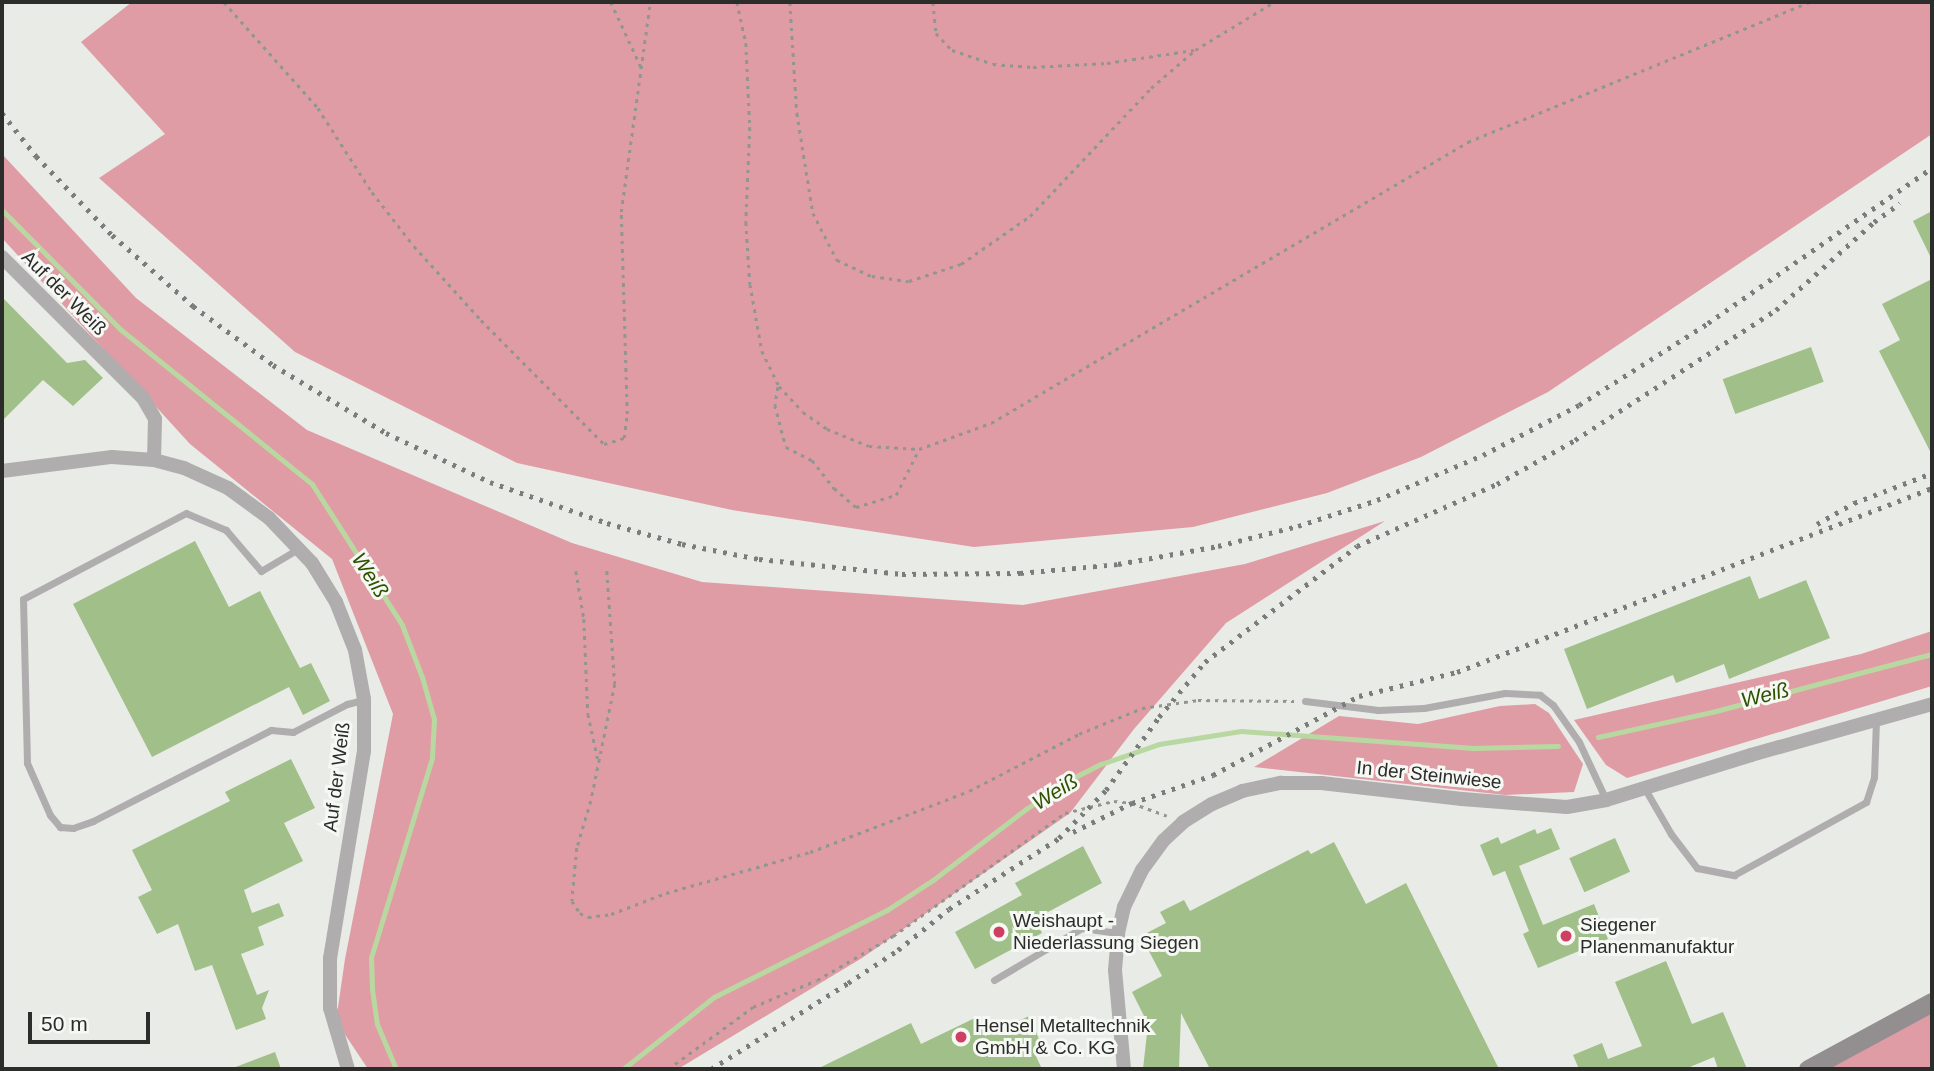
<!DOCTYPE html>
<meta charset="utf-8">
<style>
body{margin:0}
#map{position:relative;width:1934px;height:1071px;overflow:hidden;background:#e9ebe7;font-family:Arial,sans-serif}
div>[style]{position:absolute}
.forest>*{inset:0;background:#df9ca5}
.stream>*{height:5px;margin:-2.5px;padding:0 2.5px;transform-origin:2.5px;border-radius:2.5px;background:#b9d8a1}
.building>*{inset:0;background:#a0bf89;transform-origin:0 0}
.path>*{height:2.5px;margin-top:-1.25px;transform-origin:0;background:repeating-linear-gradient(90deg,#939591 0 3.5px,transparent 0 8.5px)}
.service>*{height:7px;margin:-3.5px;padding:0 3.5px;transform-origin:3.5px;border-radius:3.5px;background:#afadad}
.minor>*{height:14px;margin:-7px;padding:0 7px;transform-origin:7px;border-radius:7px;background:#afadad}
.secondary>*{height:19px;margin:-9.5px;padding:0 9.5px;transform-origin:9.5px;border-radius:9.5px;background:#938f90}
.rail>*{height:5px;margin-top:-2.5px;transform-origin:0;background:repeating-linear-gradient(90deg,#7b7d7a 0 3.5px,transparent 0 10.5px)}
.dots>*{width:19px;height:19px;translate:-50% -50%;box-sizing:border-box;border:4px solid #f6f8f4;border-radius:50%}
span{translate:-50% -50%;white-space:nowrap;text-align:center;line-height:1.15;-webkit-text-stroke:6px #f6f8f4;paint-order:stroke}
.street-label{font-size:19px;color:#2c2d2b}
.poi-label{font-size:19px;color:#2c2d2b}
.left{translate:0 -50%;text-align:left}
.water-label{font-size:21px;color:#2e5100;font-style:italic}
.frame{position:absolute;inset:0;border:4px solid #2c2d2b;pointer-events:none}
.scale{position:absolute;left:28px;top:1012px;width:122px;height:32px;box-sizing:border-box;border:4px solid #2c2d2b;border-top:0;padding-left:9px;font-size:21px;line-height:24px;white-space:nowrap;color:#2c2d2b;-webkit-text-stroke:5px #f6f8f4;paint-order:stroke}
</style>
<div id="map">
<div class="forest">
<i style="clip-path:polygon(132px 2px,1932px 2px,1932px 134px,1548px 392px,1421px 457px,1327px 493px,1193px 527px,974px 547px,732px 510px,517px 463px,295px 352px,99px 178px,165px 134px,81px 42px)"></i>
<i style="clip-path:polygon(2px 154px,136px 298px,307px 430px,572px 543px,702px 582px,1023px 605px,1245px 564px,1385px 521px,1226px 623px,1134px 729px,1070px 813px,862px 958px,678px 1069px,368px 1069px,336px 1021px,345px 959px,393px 714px,332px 559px,190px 444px,2px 238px)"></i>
<i style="clip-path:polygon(1932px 631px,1932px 686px,1627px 778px,1606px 765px,1574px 720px,1861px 654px)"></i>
<i style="clip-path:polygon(1535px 704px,1549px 713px,1583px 764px,1574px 792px,1505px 795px,1254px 767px,1339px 716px,1418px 724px,1500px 706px)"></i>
<i style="clip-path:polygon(1932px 1013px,1932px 1069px,1827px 1069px)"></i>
</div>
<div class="stream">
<i style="left:2px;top:210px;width:168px;rotate:45.2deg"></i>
<i style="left:120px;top:329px;width:247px;rotate:38.9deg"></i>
<i style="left:312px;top:484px;width:167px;rotate:57.4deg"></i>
<i style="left:402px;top:625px;width:56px;rotate:69deg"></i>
<i style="left:422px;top:677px;width:44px;rotate:74.1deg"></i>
<i style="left:434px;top:719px;width:39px;rotate:93deg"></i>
<i style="left:432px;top:758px;width:209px;rotate:107deg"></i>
<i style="left:371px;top:958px;width:31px;rotate:88deg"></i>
<i style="left:372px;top:989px;width:35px;rotate:82deg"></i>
<i style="left:377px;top:1024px;width:49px;rotate:67.1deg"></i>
<i style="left:1598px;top:737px;width:117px;rotate:-12.4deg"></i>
<i style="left:1712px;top:712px;width:228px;rotate:-14.8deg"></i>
<i style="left:623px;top:1069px;width:116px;rotate:-38.4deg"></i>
<i style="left:714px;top:997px;width:194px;rotate:-26.7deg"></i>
<i style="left:887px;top:910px;width:55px;rotate:-33.1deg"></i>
<i style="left:933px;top:880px;width:117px;rotate:-37.4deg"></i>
<i style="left:1026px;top:809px;width:52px;rotate:-34deg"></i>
<i style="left:1069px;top:780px;width:36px;rotate:-27deg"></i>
<i style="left:1101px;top:764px;width:61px;rotate:-19deg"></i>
<i style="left:1159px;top:744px;width:83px;rotate:-9deg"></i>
<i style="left:1241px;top:731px;width:233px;rotate:4.2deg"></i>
<i style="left:1473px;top:748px;width:85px;rotate:-1.3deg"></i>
</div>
<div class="building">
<i style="clip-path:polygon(1932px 211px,1932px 260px,1913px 221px)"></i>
<i style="clip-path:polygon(1932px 279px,1932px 455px,1879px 351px,1900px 340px,1882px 304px)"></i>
<i style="clip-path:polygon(2px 297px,67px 363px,85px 360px,103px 378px,73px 406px,43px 380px,2px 421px)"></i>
<i style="left:1811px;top:347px;width:37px;height:94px;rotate:70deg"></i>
<i style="clip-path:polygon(195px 541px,229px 607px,260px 591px,300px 668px,311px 663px,330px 701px,303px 715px,289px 687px,152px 757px,73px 604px)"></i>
<i style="clip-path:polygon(1750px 576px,1759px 599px,1806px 580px,1830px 638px,1729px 679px,1724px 664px,1676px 683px,1673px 675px,1587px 709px,1564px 649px)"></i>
<i style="clip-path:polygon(291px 759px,315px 808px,284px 823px,303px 861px,244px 890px,252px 913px,279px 903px,284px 916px,258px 927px,264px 945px,241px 954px,257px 995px,269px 990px,262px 1008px,266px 1019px,236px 1030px,212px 965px,195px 971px,178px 924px,157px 934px,138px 897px,152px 890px,132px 850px,230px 801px,225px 792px)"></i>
<i style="clip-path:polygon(1551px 828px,1560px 849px,1519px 866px,1543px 925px,1594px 904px,1608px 939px,1538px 968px,1523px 934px,1529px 931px,1505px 871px,1493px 876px,1480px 845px,1498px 837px,1501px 844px,1535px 829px,1537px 834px)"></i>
<i style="left:1615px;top:838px;width:37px;height:50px;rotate:66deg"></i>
<i style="clip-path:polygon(1334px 842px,1366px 904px,1406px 883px,1499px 1069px,1210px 1069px,1181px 1013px,1179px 1069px,1143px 1069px,1148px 1024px,1132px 992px,1162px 976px,1141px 936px,1166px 923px,1160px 912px,1184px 900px,1190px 911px,1308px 850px,1311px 854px)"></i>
<i style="clip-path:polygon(1083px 846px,1102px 883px,1035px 919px,1042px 933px,975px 969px,955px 932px,1022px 895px,1015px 883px)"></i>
<i style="clip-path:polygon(1666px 961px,1692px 1024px,1723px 1012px,1747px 1069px,1718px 1069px,1714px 1057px,1685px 1069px,1579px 1069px,1573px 1055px,1602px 1043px,1608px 1059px,1642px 1046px,1615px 982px)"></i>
<i style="clip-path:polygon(1029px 1016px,1042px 1046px,1033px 1050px,1042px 1069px,817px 1069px,911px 1023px,921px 1044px,977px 1017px,985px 1036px)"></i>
<i style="clip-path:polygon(275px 1052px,281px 1069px,234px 1069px,233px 1068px)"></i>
</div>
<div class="path">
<i style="left:224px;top:2px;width:142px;rotate:48.4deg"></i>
<i style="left:318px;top:108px;width:100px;rotate:57.3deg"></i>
<i style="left:372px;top:192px;width:68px;rotate:52.1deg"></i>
<i style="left:414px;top:246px;width:100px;rotate:47.8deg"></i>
<i style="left:481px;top:320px;width:175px;rotate:45.2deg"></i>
<i style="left:604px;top:444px;width:21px;rotate:-17deg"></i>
<i style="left:624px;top:438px;width:24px;rotate:-83deg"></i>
<i style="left:627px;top:414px;width:202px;rotate:-91.7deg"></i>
<i style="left:621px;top:212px;width:212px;rotate:-82.1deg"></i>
<i style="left:611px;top:2px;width:72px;rotate:65.2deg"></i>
<i style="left:737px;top:2px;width:42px;rotate:77.6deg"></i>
<i style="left:746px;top:43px;width:84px;rotate:87.3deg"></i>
<i style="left:750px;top:127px;width:95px;rotate:92.4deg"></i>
<i style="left:746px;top:222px;width:62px;rotate:86.3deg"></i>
<i style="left:750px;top:284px;width:68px;rotate:79.8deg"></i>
<i style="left:762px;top:351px;width:39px;rotate:64deg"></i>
<i style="left:779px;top:386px;width:35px;rotate:47deg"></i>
<i style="left:803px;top:412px;width:29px;rotate:35deg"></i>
<i style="left:827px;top:429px;width:45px;rotate:22deg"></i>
<i style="left:869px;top:446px;width:50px;rotate:3.4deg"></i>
<i style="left:919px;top:449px;width:77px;rotate:-19.9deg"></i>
<i style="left:991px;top:423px;width:554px;rotate:-30.5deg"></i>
<i style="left:1468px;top:142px;width:370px;rotate:-22.3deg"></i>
<i style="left:790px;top:2px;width:111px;rotate:86.4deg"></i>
<i style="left:797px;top:113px;width:101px;rotate:80.9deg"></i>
<i style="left:813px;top:213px;width:53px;rotate:62.9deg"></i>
<i style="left:837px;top:260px;width:38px;rotate:25deg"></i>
<i style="left:872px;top:276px;width:37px;rotate:8deg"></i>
<i style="left:909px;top:281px;width:55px;rotate:-18.1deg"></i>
<i style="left:961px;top:264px;width:84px;rotate:-34.8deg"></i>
<i style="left:1030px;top:216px;width:176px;rotate:-46.6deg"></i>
<i style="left:1151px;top:88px;width:58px;rotate:-40.8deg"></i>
<i style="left:1195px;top:50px;width:92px;rotate:-31.3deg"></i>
<i style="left:933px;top:2px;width:31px;rotate:84deg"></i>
<i style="left:936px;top:33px;width:23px;rotate:47deg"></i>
<i style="left:952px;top:50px;width:43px;rotate:18.9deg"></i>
<i style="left:993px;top:64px;width:40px;rotate:4.3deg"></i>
<i style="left:1033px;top:67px;width:74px;rotate:-3.1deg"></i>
<i style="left:1107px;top:63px;width:88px;rotate:-8.5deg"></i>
<i style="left:778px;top:387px;width:18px;rotate:99deg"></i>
<i style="left:775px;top:405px;width:43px;rotate:75.3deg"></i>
<i style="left:786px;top:447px;width:29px;rotate:27deg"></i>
<i style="left:812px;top:460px;width:36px;rotate:52deg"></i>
<i style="left:834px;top:488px;width:29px;rotate:41deg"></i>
<i style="left:856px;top:507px;width:42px;rotate:-16.7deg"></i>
<i style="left:896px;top:495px;width:51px;rotate:-63.4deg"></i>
<i style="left:576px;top:571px;width:49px;rotate:80.5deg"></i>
<i style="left:584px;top:619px;width:95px;rotate:87.6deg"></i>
<i style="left:588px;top:714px;width:47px;rotate:77.7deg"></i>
<i style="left:607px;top:571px;width:113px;rotate:86deg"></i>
<i style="left:615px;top:684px;width:119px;rotate:101.6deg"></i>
<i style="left:591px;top:801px;width:49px;rotate:106.6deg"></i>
<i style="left:577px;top:848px;width:53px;rotate:95.4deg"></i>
<i style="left:572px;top:901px;width:14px;rotate:56deg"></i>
<i style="left:580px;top:913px;width:9px;rotate:27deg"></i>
<i style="left:588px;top:917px;width:23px;rotate:-7deg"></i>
<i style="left:611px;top:914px;width:59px;rotate:-20.9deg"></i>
<i style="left:666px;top:893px;width:150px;rotate:-15.9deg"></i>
<i style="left:810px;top:852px;width:170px;rotate:-21deg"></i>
<i style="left:969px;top:791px;width:124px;rotate:-27.4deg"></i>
<i style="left:1079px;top:734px;width:68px;rotate:-22.4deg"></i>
<i style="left:1142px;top:708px;width:57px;rotate:-8.1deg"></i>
<i style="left:1198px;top:700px;width:96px;rotate:0.6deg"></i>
<i style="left:668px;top:1069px;width:105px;rotate:-36.1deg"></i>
<i style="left:753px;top:1007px;width:69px;rotate:-22.9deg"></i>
<i style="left:817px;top:980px;width:88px;rotate:-30.1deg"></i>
<i style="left:893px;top:936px;width:211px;rotate:-35.6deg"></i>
<i style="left:1065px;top:813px;width:50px;rotate:-13.8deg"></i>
<i style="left:1114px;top:801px;width:18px;rotate:6deg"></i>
<i style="left:1132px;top:803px;width:37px;rotate:20deg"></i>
</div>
<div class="service">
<i style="left:298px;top:549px;width:43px;rotate:149.3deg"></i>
<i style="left:261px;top:571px;width:54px;rotate:-130.5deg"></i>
<i style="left:226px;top:530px;width:43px;rotate:-157deg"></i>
<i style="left:186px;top:513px;width:184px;rotate:152.2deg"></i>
<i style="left:23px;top:599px;width:164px;rotate:88.6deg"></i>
<i style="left:27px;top:763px;width:57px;rotate:66.1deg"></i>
<i style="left:50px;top:815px;width:16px;rotate:50deg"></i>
<i style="left:60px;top:827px;width:13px;rotate:4deg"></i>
<i style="left:73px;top:828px;width:21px;rotate:-19deg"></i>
<i style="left:93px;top:821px;width:200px;rotate:-27.1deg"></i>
<i style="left:271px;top:730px;width:22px;rotate:5deg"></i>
<i style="left:293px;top:732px;width:61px;rotate:-27.4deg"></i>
<i style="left:347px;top:704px;width:16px;rotate:-14deg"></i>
<i style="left:1305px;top:701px;width:74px;rotate:7deg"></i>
<i style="left:1378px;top:710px;width:46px;rotate:-2.5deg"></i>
<i style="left:1424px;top:708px;width:82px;rotate:-10.5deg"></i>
<i style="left:1505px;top:693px;width:35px;rotate:3deg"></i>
<i style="left:1540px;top:695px;width:16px;rotate:38deg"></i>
<i style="left:1553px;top:705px;width:45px;rotate:54.9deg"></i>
<i style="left:1579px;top:742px;width:64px;rotate:65deg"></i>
<i style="left:1645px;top:789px;width:52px;rotate:60deg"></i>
<i style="left:1671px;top:834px;width:43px;rotate:52.6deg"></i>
<i style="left:1697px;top:868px;width:38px;rotate:11deg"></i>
<i style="left:1734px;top:875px;width:151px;rotate:-28.9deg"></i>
<i style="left:1866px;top:802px;width:26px;rotate:-72deg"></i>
<i style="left:1874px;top:777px;width:57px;rotate:-88deg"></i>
<i style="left:994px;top:980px;width:102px;rotate:-30.6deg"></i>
<i style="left:1082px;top:928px;width:36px;rotate:8deg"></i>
</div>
<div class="minor">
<i style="left:2px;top:257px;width:199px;rotate:45deg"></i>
<i style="left:143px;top:398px;width:24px;rotate:60deg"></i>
<i style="left:155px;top:419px;width:41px;rotate:91.4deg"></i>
<i style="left:2px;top:471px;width:111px;rotate:-7.3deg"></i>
<i style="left:112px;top:457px;width:42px;rotate:4.1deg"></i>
<i style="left:154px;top:460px;width:31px;rotate:15deg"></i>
<i style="left:184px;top:468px;width:48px;rotate:24.4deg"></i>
<i style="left:228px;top:488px;width:51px;rotate:36.2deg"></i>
<i style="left:269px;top:518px;width:62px;rotate:46.3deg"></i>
<i style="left:312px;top:563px;width:46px;rotate:58.4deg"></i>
<i style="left:336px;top:602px;width:52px;rotate:68.4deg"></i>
<i style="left:355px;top:650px;width:50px;rotate:79.6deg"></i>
<i style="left:364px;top:699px;width:52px;rotate:90deg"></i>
<i style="left:364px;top:751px;width:210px;rotate:99.3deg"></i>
<i style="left:330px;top:958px;width:50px;rotate:90deg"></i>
<i style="left:330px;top:1008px;width:64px;rotate:73.6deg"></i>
<i style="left:1124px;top:1069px;width:99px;rotate:-95.2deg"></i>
<i style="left:1115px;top:970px;width:37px;rotate:-85deg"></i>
<i style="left:1118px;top:933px;width:27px;rotate:-77deg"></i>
<i style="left:1124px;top:907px;width:41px;rotate:-64.1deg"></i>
<i style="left:1142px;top:870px;width:37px;rotate:-54deg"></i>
<i style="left:1164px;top:840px;width:26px;rotate:-43deg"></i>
<i style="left:1183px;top:822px;width:34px;rotate:-32deg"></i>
<i style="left:1212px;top:804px;width:33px;rotate:-23deg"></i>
<i style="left:1242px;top:791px;width:40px;rotate:-12deg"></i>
<i style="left:1281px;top:783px;width:40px"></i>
<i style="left:1321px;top:783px;width:142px;rotate:6.5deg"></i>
<i style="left:1462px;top:799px;width:105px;rotate:4.4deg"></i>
<i style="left:1567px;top:807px;width:40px;rotate:-10deg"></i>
<i style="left:1606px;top:800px;width:152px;rotate:-17.2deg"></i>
<i style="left:1751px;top:755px;width:188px;rotate:-15.7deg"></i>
</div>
<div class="secondary">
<i style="left:1808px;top:1069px;width:141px;rotate:-28.4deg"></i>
</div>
<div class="rail">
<i style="left:2px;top:113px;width:55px;rotate:51.7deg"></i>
<i style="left:36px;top:156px;width:110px;rotate:46.1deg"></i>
<i style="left:112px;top:235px;width:108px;rotate:41.2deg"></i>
<i style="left:193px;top:306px;width:99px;rotate:36.4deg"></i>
<i style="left:273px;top:365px;width:132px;rotate:31deg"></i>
<i style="left:386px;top:433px;width:115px;rotate:25.2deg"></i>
<i style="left:490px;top:482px;width:124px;rotate:19.3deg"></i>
<i style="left:607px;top:523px;width:78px;rotate:15.6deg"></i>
<i style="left:682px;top:544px;width:78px;rotate:11deg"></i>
<i style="left:759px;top:559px;width:144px;rotate:6deg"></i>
<i style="left:902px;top:574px;width:118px;rotate:-0.5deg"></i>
<i style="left:1020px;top:573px;width:98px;rotate:-5.2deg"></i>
<i style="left:1118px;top:564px;width:102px;rotate:-10.2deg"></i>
<i style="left:1218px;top:546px;width:82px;rotate:-14deg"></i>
<i style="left:1298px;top:526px;width:83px;rotate:-18.2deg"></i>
<i style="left:1377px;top:500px;width:115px;rotate:-23deg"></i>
<i style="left:1483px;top:455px;width:108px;rotate:-27.5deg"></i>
<i style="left:1579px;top:405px;width:153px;rotate:-32.4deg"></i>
<i style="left:1708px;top:323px;width:272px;rotate:-34.7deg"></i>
<i style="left:1817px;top:524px;width:43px;rotate:-29.6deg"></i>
<i style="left:1854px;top:503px;width:84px;rotate:-21deg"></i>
<i style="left:1073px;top:832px;width:66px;rotate:-26.2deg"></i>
<i style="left:1132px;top:803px;width:86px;rotate:-19.1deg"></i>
<i style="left:1213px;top:775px;width:166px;rotate:-28.4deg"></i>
<i style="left:1359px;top:696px;width:101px;rotate:-13.8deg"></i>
<i style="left:1457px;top:672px;width:509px;rotate:-21.17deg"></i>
<i style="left:711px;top:1069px;width:162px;rotate:-32.1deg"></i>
<i style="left:848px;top:983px;width:60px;rotate:-33.4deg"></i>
<i style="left:898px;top:950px;width:65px;rotate:-38.8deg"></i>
<i style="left:949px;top:909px;width:131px;rotate:-32.8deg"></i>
<i style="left:1059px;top:838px;width:67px;rotate:-45.6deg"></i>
<i style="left:1106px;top:790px;width:90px;rotate:-54deg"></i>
<i style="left:1159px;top:717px;width:72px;rotate:-50.1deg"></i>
<i style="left:1205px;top:662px;width:191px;rotate:-37.3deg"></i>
<i style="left:1357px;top:546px;width:153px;rotate:-23.9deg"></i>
<i style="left:1497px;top:484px;width:90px;rotate:-29.4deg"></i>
<i style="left:1575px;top:440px;width:239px;rotate:-32.9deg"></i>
<i style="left:1776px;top:310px;width:132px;rotate:-41.9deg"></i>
<i style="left:1874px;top:222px;width:32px;rotate:-36deg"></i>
</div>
<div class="dots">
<i style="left:999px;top:932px;background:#ce3f62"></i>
<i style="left:1566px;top:936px;background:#ce3f62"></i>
<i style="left:961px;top:1037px;background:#ce3f62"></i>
</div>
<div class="street-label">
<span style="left:64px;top:293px;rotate:45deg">Auf der Weiß</span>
<span style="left:1429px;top:775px;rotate:6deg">In der Steinwiese</span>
<span style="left:337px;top:777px;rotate:-83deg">Auf der Weiß</span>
</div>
<div class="poi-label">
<span class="left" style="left:1013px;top:932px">Weishaupt -<br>Niederlassung Siegen</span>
<span class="left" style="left:1580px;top:936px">Siegener<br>Planenmanufaktur</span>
<span class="left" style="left:975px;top:1037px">Hensel Metalltechnik<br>GmbH &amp; Co. KG</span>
</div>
<div class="water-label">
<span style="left:370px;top:575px;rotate:57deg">Weiß</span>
<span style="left:1765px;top:695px;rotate:-14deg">Weiß</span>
<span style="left:1055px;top:792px;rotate:-32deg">Weiß</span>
</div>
<div class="frame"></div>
<div class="scale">50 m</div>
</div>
